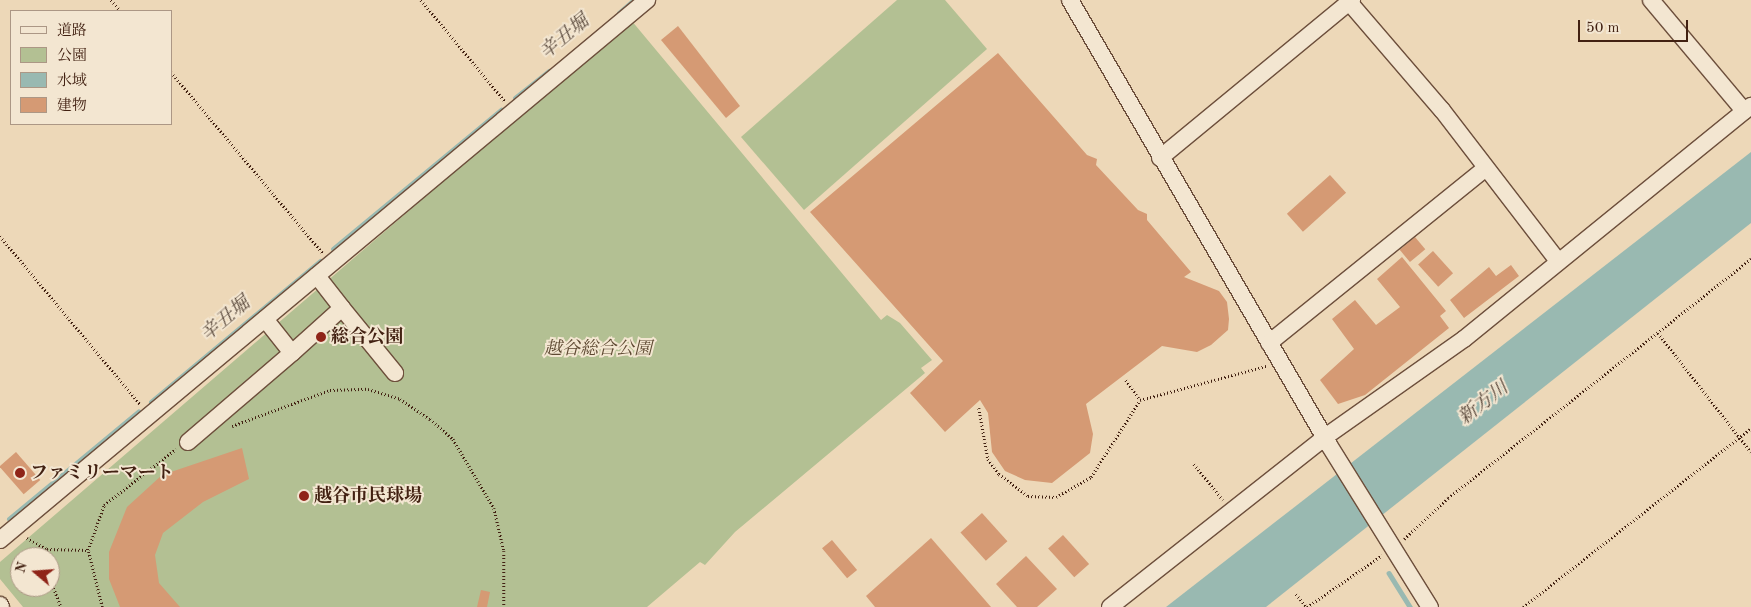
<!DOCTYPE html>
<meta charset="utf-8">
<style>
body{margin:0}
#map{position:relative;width:1751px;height:607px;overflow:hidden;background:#edd8b8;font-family:"Old Standard TT","Noto Serif JP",serif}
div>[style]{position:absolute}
.green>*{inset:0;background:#b3c093}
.water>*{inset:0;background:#99b9b1}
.stream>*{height:4.5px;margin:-2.25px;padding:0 2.25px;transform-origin:2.25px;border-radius:2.25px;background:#99b9b1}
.building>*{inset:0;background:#d59a74;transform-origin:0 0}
.path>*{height:2.5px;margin-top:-1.25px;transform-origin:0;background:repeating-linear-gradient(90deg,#422112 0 1px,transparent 0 3.5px)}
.roads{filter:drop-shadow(1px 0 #6d4f3c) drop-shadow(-1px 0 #6d4f3c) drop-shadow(0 1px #6d4f3c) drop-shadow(0 -1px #6d4f3c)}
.minor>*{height:16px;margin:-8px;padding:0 8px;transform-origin:8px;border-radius:8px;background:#f3e6d1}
.dots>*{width:14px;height:14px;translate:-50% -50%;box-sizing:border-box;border:2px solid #f3e6d1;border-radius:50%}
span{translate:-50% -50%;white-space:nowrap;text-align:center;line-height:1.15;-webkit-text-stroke:4px #f3e6d1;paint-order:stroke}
.poi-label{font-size:18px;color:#422112;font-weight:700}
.left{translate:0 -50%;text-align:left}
.park-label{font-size:18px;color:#5e4932;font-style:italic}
.water-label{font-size:19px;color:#58473a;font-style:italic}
.legend{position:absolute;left:10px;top:10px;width:162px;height:115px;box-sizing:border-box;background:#f3e6d1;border:1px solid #ac9785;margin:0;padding:6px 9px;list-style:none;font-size:15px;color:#422112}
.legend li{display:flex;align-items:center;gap:10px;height:25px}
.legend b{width:25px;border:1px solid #ac9785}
.north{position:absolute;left:10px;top:547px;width:50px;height:50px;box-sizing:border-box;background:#f3e6d1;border:1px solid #ac9785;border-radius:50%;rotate:288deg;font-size:14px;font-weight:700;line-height:20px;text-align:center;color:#422112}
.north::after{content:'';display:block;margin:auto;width:18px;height:22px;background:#8f2418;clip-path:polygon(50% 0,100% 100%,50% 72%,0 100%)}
.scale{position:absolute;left:1578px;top:20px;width:110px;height:22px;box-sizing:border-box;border:2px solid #422112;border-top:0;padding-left:6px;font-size:15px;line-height:18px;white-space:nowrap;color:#422112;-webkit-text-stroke:4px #f3e6d1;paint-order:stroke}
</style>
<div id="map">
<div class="green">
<i style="clip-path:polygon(897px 0,945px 0,987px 49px,804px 210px,741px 137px)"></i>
<i style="clip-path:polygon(evenodd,631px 20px,881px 320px,887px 315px,900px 323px,932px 360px,921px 368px,925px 373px,735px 532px,705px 565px,700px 562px,647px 607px,23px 607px,0 579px,0 562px,631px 20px,20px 557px,50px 557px,50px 587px,20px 587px,20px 557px)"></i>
</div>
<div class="water">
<i style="clip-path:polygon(1751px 152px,1751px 223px,1266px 607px,1166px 607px)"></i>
</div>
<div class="stream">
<i style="left:619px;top:13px;width:20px;rotate:-41deg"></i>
<i style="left:515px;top:98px;width:43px;rotate:-38.5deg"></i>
<i style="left:333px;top:249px;width:218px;rotate:-39.6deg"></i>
<i style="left:151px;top:402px;width:220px;rotate:-39.8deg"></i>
<i style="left:9px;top:519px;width:168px;rotate:-39.7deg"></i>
<i style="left:1389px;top:573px;width:40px;rotate:58deg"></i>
</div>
<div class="building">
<i style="clip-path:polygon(678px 26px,740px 106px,726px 118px,661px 40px)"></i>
<i style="clip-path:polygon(998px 53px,1087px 155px,1097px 159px,1096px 165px,1138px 210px,1147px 214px,1147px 220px,1191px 272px,1184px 277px,1219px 291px,1227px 302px,1229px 319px,1228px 330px,1211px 345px,1197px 352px,1162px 346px,1086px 404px,1093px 434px,1090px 453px,1052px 483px,1025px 480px,1005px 471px,992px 452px,988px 413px,980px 400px,945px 432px,910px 393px,943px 361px,810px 212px)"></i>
<i style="left:1330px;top:175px;width:24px;height:58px;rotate:48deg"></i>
<i style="left:1415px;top:237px;width:16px;height:20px;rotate:50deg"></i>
<i style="left:1433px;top:251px;width:30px;height:20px;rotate:48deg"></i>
<i style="clip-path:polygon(1402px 257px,1446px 311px,1440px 316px,1449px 328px,1365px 395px,1338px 404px,1320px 380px,1354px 349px,1332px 319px,1355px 300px,1376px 325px,1400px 307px,1377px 279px)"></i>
<i style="clip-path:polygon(1511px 265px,1519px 276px,1464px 318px,1450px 300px,1489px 267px,1496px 276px)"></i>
<i style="clip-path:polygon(242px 448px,249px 479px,203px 502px,163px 533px,155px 555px,159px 583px,180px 607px,120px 607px,109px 579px,109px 552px,127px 507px,162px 475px)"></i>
<i style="left:16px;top:452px;width:37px;height:22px;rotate:49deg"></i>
<i style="left:982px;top:513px;width:38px;height:29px;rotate:48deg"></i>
<i style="left:1063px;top:535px;width:39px;height:20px;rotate:48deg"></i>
<i style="clip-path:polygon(931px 538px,991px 607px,875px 607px,866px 596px)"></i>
<i style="left:832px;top:540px;width:39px;height:13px;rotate:50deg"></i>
<i style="clip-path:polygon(1026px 556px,1057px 589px,1037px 607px,1017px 607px,996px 584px)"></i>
<i style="clip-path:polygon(481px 590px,490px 592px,487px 607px,477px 607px)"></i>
</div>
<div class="path">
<i style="left:111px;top:0;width:15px;rotate:48deg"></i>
<i style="left:421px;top:0;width:131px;rotate:50.3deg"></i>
<i style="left:171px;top:72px;width:236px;rotate:50deg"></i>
<i style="left:0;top:236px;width:219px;rotate:50.2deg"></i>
<i style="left:1658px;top:333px;width:151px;rotate:52deg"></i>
<i style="left:1126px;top:380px;width:24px;rotate:55deg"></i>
<i style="left:979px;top:408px;width:52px;rotate:80deg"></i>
<i style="left:988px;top:459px;width:19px;rotate:54deg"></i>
<i style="left:999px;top:474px;width:36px;rotate:37deg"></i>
<i style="left:1028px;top:496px;width:28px;rotate:2deg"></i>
<i style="left:1056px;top:497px;width:40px;rotate:-29.7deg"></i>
<i style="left:1091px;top:477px;width:91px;rotate:-57.5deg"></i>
<i style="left:1140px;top:400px;width:131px;rotate:-15.1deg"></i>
<i style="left:232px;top:426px;width:104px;rotate:-20.2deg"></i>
<i style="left:330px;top:390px;width:38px;rotate:-2deg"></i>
<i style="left:368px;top:389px;width:34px;rotate:17deg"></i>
<i style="left:400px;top:399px;width:36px;rotate:34deg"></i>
<i style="left:430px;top:419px;width:30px;rotate:41deg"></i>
<i style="left:453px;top:439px;width:80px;rotate:59.3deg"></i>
<i style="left:494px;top:508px;width:44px;rotate:76.9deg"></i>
<i style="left:504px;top:551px;width:56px;rotate:90deg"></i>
<i style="left:1194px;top:464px;width:46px;rotate:51.1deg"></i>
<i style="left:27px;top:538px;width:23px;rotate:29deg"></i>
<i style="left:47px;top:549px;width:41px;rotate:1.4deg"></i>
<i style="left:1404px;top:539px;width:60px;rotate:-43deg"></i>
<i style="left:1448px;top:498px;width:386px;rotate:-38.3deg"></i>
<i style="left:47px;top:549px;width:8px;rotate:90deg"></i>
<i style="left:50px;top:578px;width:31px;rotate:69deg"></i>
<i style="left:1296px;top:594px;width:17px;rotate:50deg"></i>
<i style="left:102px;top:607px;width:59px;rotate:-103.8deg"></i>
<i style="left:88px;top:550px;width:48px;rotate:-70.4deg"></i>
<i style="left:104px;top:505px;width:91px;rotate:-37.9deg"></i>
<i style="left:1307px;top:607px;width:91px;rotate:-34.7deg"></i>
<i style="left:1523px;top:607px;width:290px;rotate:-38.1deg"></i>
</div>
<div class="roads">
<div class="minor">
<i style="left:1070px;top:0;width:515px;rotate:59.8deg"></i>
<i style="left:1329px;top:445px;width:191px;rotate:58.1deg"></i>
<i style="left:1651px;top:0;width:145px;rotate:50deg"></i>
<i style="left:1349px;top:2px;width:143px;rotate:49.3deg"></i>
<i style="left:1442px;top:110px;width:190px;rotate:52.5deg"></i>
<i style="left:1160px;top:158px;width:249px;rotate:-39.5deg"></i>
<i style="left:342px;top:308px;width:84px;rotate:50.8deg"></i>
<i style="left:265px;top:319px;width:43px;rotate:51.5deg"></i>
<i style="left:292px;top:353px;width:67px;rotate:-42deg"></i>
<i style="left:342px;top:308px;width:41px;rotate:-128deg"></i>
<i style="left:1269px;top:343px;width:277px;rotate:-38.9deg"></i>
<i style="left:188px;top:442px;width:137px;rotate:-40.6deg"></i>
<i style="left:0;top:540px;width:843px;rotate:-39.85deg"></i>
<i style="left:0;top:605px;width:2px;rotate:63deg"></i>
<i style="left:1110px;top:607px;width:274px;rotate:-38.3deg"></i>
<i style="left:1325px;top:437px;width:170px;rotate:-35.2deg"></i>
<i style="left:1464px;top:339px;width:370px;rotate:-39.1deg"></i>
</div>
</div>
<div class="dots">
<i style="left:321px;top:337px;background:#8f2418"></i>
<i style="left:20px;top:473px;background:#8f2418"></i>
<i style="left:304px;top:496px;background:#8f2418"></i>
</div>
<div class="poi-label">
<span class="left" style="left:331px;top:337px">総合公園</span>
<span class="left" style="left:30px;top:473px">ファミリーマート</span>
<span class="left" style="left:314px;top:496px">越谷市民球場</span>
</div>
<div class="park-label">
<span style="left:598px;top:349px">越谷総合公園</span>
</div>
<div class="water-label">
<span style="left:565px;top:38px;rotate:-40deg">辛丑堀</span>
<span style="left:226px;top:320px;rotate:-40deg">辛丑堀</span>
<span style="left:1484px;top:404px;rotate:-38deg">新方川</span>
</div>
<ul class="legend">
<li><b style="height:6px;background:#f3e6d1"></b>道路</li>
<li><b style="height:14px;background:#b3c093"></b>公園</li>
<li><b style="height:14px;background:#99b9b1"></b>水域</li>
<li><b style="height:14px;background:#d59a74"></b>建物</li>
</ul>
<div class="north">N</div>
<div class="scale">50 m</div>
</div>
